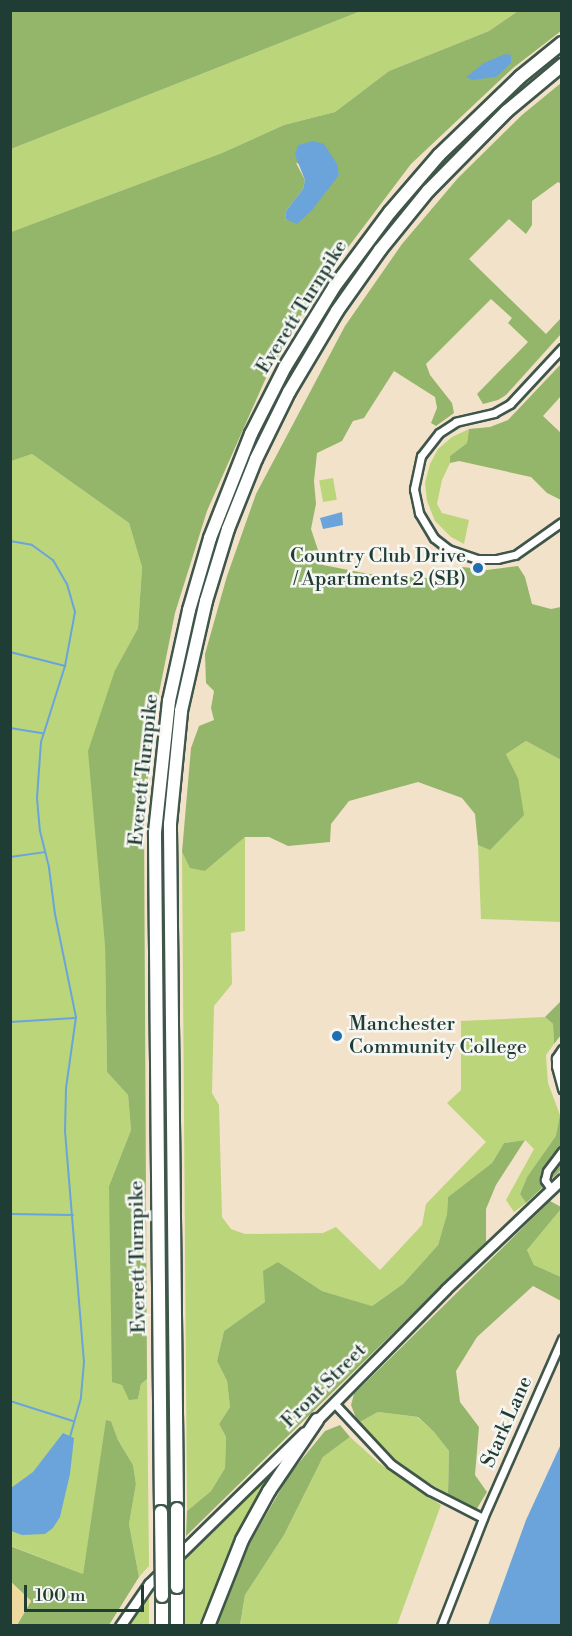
<!DOCTYPE html>
<style>
body{margin:0}
#map{position:relative;width:572px;height:1636px;overflow:hidden;background:#f3e2ca;font-family:"Libre Bodoni",serif}
div>[style]{position:absolute}
.green>*{inset:0;background:#bbd57b;transform-origin:0 0}
.forest>*{inset:0;background:#94b66b}
.sand>*{inset:0;background:#eeda9e}
.water>*{inset:0;background:#6ba4da}
.stream>*{height:2px;margin:-1px;padding:0 1px;transform-origin:1px;border-radius:1px;background:#6ba4da}
.roads{filter:drop-shadow(2px 0 #3f564a) drop-shadow(-2px 0 #3f564a) drop-shadow(0 2px #3f564a) drop-shadow(0 -2px #3f564a)}
.minor>*{height:7px;margin:-3.5px;padding:0 3.5px;transform-origin:3.5px;border-radius:3.5px;background:#fff}
.secondary>*{height:9px;margin:-4.5px;padding:0 4.5px;transform-origin:4.5px;border-radius:4.5px;background:#fff}
.motorway>*{height:12px;margin:-6px;padding:0 6px;transform-origin:6px;border-radius:6px;background:#fff}
.bridges{filter:drop-shadow(2px 0 #3f564a) drop-shadow(-2px 0 #3f564a) drop-shadow(0 2px #3f564a) drop-shadow(0 -2px #3f564a)}
.motorway-bridge>*{height:12px;margin:-6px;padding:0 6px;transform-origin:6px;border-radius:6px;background:#fff}
.dots>*{width:16px;height:16px;translate:-50% -50%;box-sizing:border-box;border:3px solid #f6f6f2;border-radius:50%}
span{translate:-50% -50%;white-space:nowrap;text-align:center;line-height:1.15;-webkit-text-stroke:5px #f6f6f2;paint-order:stroke}
.street-label{font-size:20px;color:#1f3d34}
.poi-label{font-size:20px;color:#1f3d34}
.right{translate:-100% -50%;text-align:right}
.left{translate:0 -50%;text-align:left}
.frame{position:absolute;inset:0;border:12px solid #1f3d34;pointer-events:none}
.scale{position:absolute;left:24px;top:1585px;width:120px;height:27px;box-sizing:border-box;border:3px solid #1f3d34;border-top:0;padding-left:8px;font-size:18px;line-height:21px;white-space:nowrap;color:#1f3d34;-webkit-text-stroke:4px #f6f6f2;paint-order:stroke}
</style>
<div id="map">
<div class="green">
<i style="clip-path:polygon(361px 11px,518px 11px,489px 31px,389px 71px,335px 112px,284px 125px,222px 153px,11px 232px,11px 149px)"></i>
<i style="clip-path:polygon(469px 429px,467px 443px,450px 456px,450px 463px,442px 480px,437px 504px,442px 513px,469px 520px,464px 544px,451px 537px,435px 521px,427px 501px,425px 483px,430px 464px,438px 449px,452px 437px)"></i>
<i style="clip-path:polygon(32px 454px,129px 523px,142px 567px,138px 628px,115px 670px,105px 945px,107px 1072px,128px 1095px,131px 1130px,109px 1186px,122px 1385px,138px 1399px,141px 1384px,147px 1379px,149px 1566px,139px 1577px,129px 1524px,136px 1484px,133px 1465px,118px 1440px,111px 1421px,107px 1420px,83px 1574px,11px 1546px,10px 461px)"></i>
<i style="left:333px;top:478px;width:22px;height:14px;rotate:80deg"></i>
<i style="clip-path:polygon(526px 741px,561px 760px,561px 922px,481px 919px,478px 845px,490px 849px,518px 778px,506px 754px)"></i>
<i style="clip-path:polygon(245px 837px,245px 931px,231px 933px,232px 984px,214px 1006px,212px 1093px,219px 1105px,222px 1217px,231px 1229px,245px 1234px,323px 1233px,336px 1227px,380px 1270px,422px 1225px,426px 1204px,486px 1142px,447px 1103px,461px 1090px,461px 1021px,545px 1017px,553px 1024px,554px 1044px,546px 1055px,548px 1083px,560px 1115px,557px 1136px,527px 1177px,520px 1194px,526px 1203px,514px 1212px,506px 1200px,534px 1149px,525px 1140px,504px 1143px,492px 1163px,448px 1197px,447px 1214px,438px 1245px,403px 1284px,372px 1306px,322px 1291px,278px 1262px,265px 1302px,224px 1331px,217px 1361px,227px 1381px,230px 1407px,219px 1424px,226px 1437px,225px 1468px,211px 1491px,187px 1511px,182px 852px,190px 867px,205px 871px)"></i>
<i style="clip-path:polygon(561px 1209px,561px 1277px,534px 1265px,527px 1250px)"></i>
<i style="clip-path:polygon(378px 1412px,417px 1417px,434px 1432px,449px 1451px,448px 1494px,419px 1477px,384px 1451px,358px 1423px)"></i>
<i style="clip-path:polygon(350px 1437px,379px 1463px,441px 1505px,397px 1625px,240px 1626px,245px 1595px,284px 1535px,323px 1457px)"></i>
<i style="clip-path:polygon(285px 1458px,243px 1527px,219px 1576px,202px 1625px,185px 1626px,185px 1560px)"></i>
<i style="clip-path:polygon(149px 1598px,149px 1625px,130px 1625px,133px 1619px)"></i>
</div>
<div class="forest">
<i style="clip-path:polygon(11px 10px,361px 10px,361px 11px,11px 149px)"></i>
<i style="clip-path:polygon(evenodd,518px 11px,561px 11px,561px 31px,513px 68px,411px 164px,315px 291px,265px 380px,207px 511px,175px 613px,153px 723px,144px 818px,147px 1379px,141px 1384px,138px 1399px,129px 1400px,122px 1385px,112px 1382px,109px 1186px,131px 1130px,128px 1095px,107px 1072px,105px 945px,88px 751px,115px 670px,138px 628px,142px 567px,129px 523px,32px 454px,11px 461px,11px 232px,222px 153px,284px 125px,335px 112px,389px 71px,489px 31px,518px 11px,296px 163px,339px 175px,285px 220px,286px 211px,303px 189px,305px 180px,296px 163px)"></i>
<i style="clip-path:polygon(561px 83px,561px 184px,558px 182px,532px 201px,532px 225px,526px 234px,509px 219px,469px 259px,546px 334px,561px 318px,561px 334px,506px 395px,498px 400px,483px 404px,477px 394px,528px 342px,508px 323px,512px 318px,491px 299px,426px 364px,430px 375px,452px 403px,454px 413px,436px 426px,431px 423px,437px 408px,435px 397px,394px 371px,364px 418px,353px 421px,342px 441px,317px 453px,314px 481px,316px 504px,311px 529px,323px 565px,369px 574px,440px 579px,463px 567px,487px 570px,518px 566px,525px 577px,532px 604px,551px 609px,561px 607px,561px 760px,526px 741px,506px 754px,518px 778px,524px 815px,490px 850px,478px 845px,475px 814px,462px 798px,418px 782px,349px 801px,331px 824px,330px 842px,288px 846px,269px 837px,245px 837px,205px 871px,190px 868px,182px 852px,191px 748px,199px 726px,214px 720px,211px 708px,214px 691px,206px 683px,205px 654px,227px 576px,256px 494px,345px 326px,402px 244px,458px 178px,522px 115px)"></i>
<i style="clip-path:polygon(561px 364px,561px 396px,543px 416px,561px 433px,561px 500px,547px 493px,531px 477px,459px 461px,450px 463px,450px 456px,467px 443px,469px 429px,490px 427px,508px 420px)"></i>
<i style="clip-path:polygon(561px 1001px,561px 1035px,554px 1044px,553px 1024px,545px 1017px)"></i>
<i style="clip-path:polygon(560px 1115px,561px 1170px,526px 1203px,520px 1194px,527px 1177px,556px 1136px)"></i>
<i style="clip-path:polygon(525px 1140px,496px 1185px,486px 1209px,486px 1242px,186px 1536px,187px 1511px,211px 1491px,225px 1468px,226px 1437px,219px 1424px,230px 1407px,227px 1381px,217px 1361px,224px 1331px,265px 1302px,263px 1271px,278px 1262px,322px 1291px,372px 1306px,403px 1284px,438px 1245px,447px 1214px,448px 1197px,492px 1163px,504px 1143px)"></i>
<i style="clip-path:polygon(550px 1201px,561px 1207px,561px 1209px,527px 1250px,534px 1265px,561px 1277px,561px 1301px,533px 1286px,477px 1337px,456px 1371px,460px 1402px,479px 1427px,475px 1475px,487px 1492px,476px 1510px,448px 1494px,449px 1451px,434px 1432px,418px 1417px,378px 1412px,358px 1423px,351px 1405px,354px 1394px)"></i>
<i style="clip-path:polygon(106px 1420px,111px 1421px,118px 1440px,133px 1465px,136px 1484px,129px 1524px,139px 1577px,109px 1625px,17px 1625px,31px 1601px,11px 1582px,10px 1546px,83px 1574px)"></i>
<i style="clip-path:polygon(340px 1425px,350px 1437px,323px 1457px,284px 1535px,245px 1595px,240px 1625px,214px 1626px,250px 1543px,289px 1475px,325px 1431px)"></i>
</div>
<div class="sand">
<i style="clip-path:polygon(11px 1582px,31px 1601px,17px 1625px,11px 1625px)"></i>
</div>
<div class="water">
<i style="clip-path:polygon(505px 54px,511px 55px,511px 63px,496px 77px,472px 80px,466px 77px,484px 63px)"></i>
<i style="clip-path:polygon(313px 141px,324px 144px,337px 164px,339px 175px,312px 210px,297px 224px,285px 219px,286px 211px,303px 189px,305px 180px,295px 155px,298px 145px)"></i>
<i style="clip-path:polygon(342px 512px,343px 525px,323px 529px,320px 518px)"></i>
<i style="clip-path:polygon(63px 1433px,74px 1438px,70px 1474px,60px 1517px,53px 1528px,45px 1534px,22px 1535px,11px 1531px,11px 1488px,33px 1472px)"></i>
<i style="clip-path:polygon(561px 1444px,561px 1625px,488px 1625px,526px 1520px)"></i>
</div>
<div class="stream">
<i style="left:10px;top:541px;width:22px;rotate:10deg"></i>
<i style="left:32px;top:545px;width:26px;rotate:36deg"></i>
<i style="left:53px;top:560px;width:28px;rotate:60deg"></i>
<i style="left:67px;top:584px;width:29px;rotate:74deg"></i>
<i style="left:75px;top:612px;width:55px;rotate:100.5deg"></i>
<i style="left:65px;top:666px;width:80px;rotate:107.5deg"></i>
<i style="left:41px;top:742px;width:56px;rotate:94.1deg"></i>
<i style="left:37px;top:798px;width:33px;rotate:85deg"></i>
<i style="left:40px;top:831px;width:38px;rotate:76deg"></i>
<i style="left:49px;top:868px;width:46px;rotate:82.6deg"></i>
<i style="left:55px;top:914px;width:105px;rotate:78.5deg"></i>
<i style="left:76px;top:1017px;width:72px;rotate:98deg"></i>
<i style="left:66px;top:1088px;width:43px;rotate:91.3deg"></i>
<i style="left:65px;top:1131px;width:232px;rotate:85.3deg"></i>
<i style="left:84px;top:1362px;width:36px;rotate:95deg"></i>
<i style="left:81px;top:1398px;width:41px;rotate:105.8deg"></i>
<i style="left:10px;top:652px;width:57px;rotate:14.3deg"></i>
<i style="left:10px;top:728px;width:33px;rotate:9deg"></i>
<i style="left:10px;top:857px;width:35px;rotate:-8deg"></i>
<i style="left:10px;top:1022px;width:65px;rotate:-3.5deg"></i>
<i style="left:10px;top:1214px;width:63px;rotate:0.9deg"></i>
<i style="left:10px;top:1401px;width:66px;rotate:17.6deg"></i>
</div>
<div class="roads">
<div class="minor">
<i style="left:562px;top:348px;width:76px;rotate:132.9deg"></i>
<i style="left:510px;top:404px;width:18px;rotate:151deg"></i>
<i style="left:494px;top:413px;width:39px;rotate:167deg"></i>
<i style="left:456px;top:422px;width:20px;rotate:147deg"></i>
<i style="left:439px;top:433px;width:29px;rotate:128deg"></i>
<i style="left:421px;top:456px;width:34px;rotate:102deg"></i>
<i style="left:414px;top:489px;width:25px;rotate:78deg"></i>
<i style="left:419px;top:513px;width:29px;rotate:59deg"></i>
<i style="left:434px;top:538px;width:18px;rotate:38deg"></i>
<i style="left:448px;top:549px;width:31px;rotate:19deg"></i>
<i style="left:477px;top:559px;width:20px"></i>
<i style="left:497px;top:559px;width:18px;rotate:-13deg"></i>
<i style="left:515px;top:555px;width:57px;rotate:-35.1deg"></i>
<i style="left:562px;top:1049px;width:11px;rotate:124deg"></i>
<i style="left:556px;top:1058px;width:8px;rotate:90deg"></i>
<i style="left:556px;top:1066px;width:24px;rotate:75deg"></i>
<i style="left:551px;top:1189px;width:11px;rotate:-124deg"></i>
<i style="left:545px;top:1180px;width:9px;rotate:-77deg"></i>
<i style="left:547px;top:1171px;width:25px;rotate:-53deg"></i>
<i style="left:334px;top:1403px;width:83px;rotate:46.9deg"></i>
<i style="left:391px;top:1464px;width:47px;rotate:34.7deg"></i>
<i style="left:430px;top:1491px;width:59px;rotate:27deg"></i>
<i style="left:441px;top:1626px;width:116px;rotate:-68.7deg"></i>
<i style="left:483px;top:1518px;width:196px;rotate:-66.2deg"></i>
</div>
<div class="secondary">
<i style="left:314px;top:1423px;width:188px;rotate:-45.4deg"></i>
<i style="left:446px;top:1289px;width:160px;rotate:-43.5deg"></i>
<i style="left:120px;top:1626px;width:51px;rotate:-55.4deg"></i>
<i style="left:149px;top:1584px;width:217px;rotate:-44.4deg"></i>
</div>
<div class="motorway">
<i style="left:177px;top:1509px;width:685px;rotate:-90.59deg"></i>
<i style="left:170px;top:824px;width:114px;rotate:-84.4deg"></i>
<i style="left:181px;top:711px;width:113px;rotate:-77.2deg"></i>
<i style="left:206px;top:601px;width:75px;rotate:-73deg"></i>
<i style="left:228px;top:529px;width:75px;rotate:-68.2deg"></i>
<i style="left:256px;top:459px;width:75px;rotate:-63.8deg"></i>
<i style="left:289px;top:392px;width:94px;rotate:-59.3deg"></i>
<i style="left:337px;top:311px;width:75px;rotate:-54.8deg"></i>
<i style="left:380px;top:250px;width:76px;rotate:-50.9deg"></i>
<i style="left:428px;top:191px;width:112px;rotate:-45.4deg"></i>
<i style="left:507px;top:111px;width:72px;rotate:-39.9deg"></i>
<i style="left:161px;top:1512px;width:680px;rotate:-90.51deg"></i>
<i style="left:155px;top:832px;width:132px;rotate:-83.9deg"></i>
<i style="left:169px;top:701px;width:93px;rotate:-77.6deg"></i>
<i style="left:189px;top:610px;width:75px;rotate:-73.7deg"></i>
<i style="left:210px;top:538px;width:112px;rotate:-68.5deg"></i>
<i style="left:251px;top:434px;width:75px;rotate:-63.1deg"></i>
<i style="left:285px;top:367px;width:94px;rotate:-58.5deg"></i>
<i style="left:334px;top:287px;width:94px;rotate:-53.3deg"></i>
<i style="left:390px;top:212px;width:75px;rotate:-49.3deg"></i>
<i style="left:439px;top:155px;width:112px;rotate:-43.9deg"></i>
<i style="left:520px;top:77px;width:54px;rotate:-39deg"></i>
<i style="left:177px;top:1587px;width:39px;rotate:90deg"></i>
<i style="left:162px;top:1626px;width:30px;rotate:-90deg"></i>
<i style="left:208px;top:1626px;width:92px;rotate:-68.4deg"></i>
<i style="left:242px;top:1540px;width:56px;rotate:-61.1deg"></i>
<i style="left:269px;top:1491px;width:86px;rotate:-55.9deg"></i>
</div>
</div>
<div class="bridges">
<div class="motorway-bridge">
<i style="left:177px;top:1509px;width:78px;rotate:90deg"></i>
<i style="left:161px;top:1512px;width:84px;rotate:89.3deg"></i>
</div>
</div>
<div class="dots">
<i style="left:478px;top:568px;background:#1f6fb2"></i>
<i style="left:337px;top:1036px;background:#1f6fb2"></i>
</div>
<div class="street-label">
<span style="left:302px;top:307px;rotate:-58deg">Everett Turnpike</span>
<span style="left:144px;top:770px;rotate:-84deg">Everett Turnpike</span>
<span style="left:138px;top:1257px;rotate:-91deg">Everett Turnpike</span>
<span style="left:324px;top:1386px;rotate:-45deg">Front Street</span>
<span style="left:507px;top:1422px;rotate:-66deg">Stark Lane</span>
</div>
<div class="poi-label">
<span class="right" style="left:466px;top:568px">Country Club Drive<br>/ Apartments 2 (SB)</span>
<span class="left" style="left:349px;top:1036px">Manchester<br>Community College</span>
</div>
<div class="frame"></div>
<div class="scale">100 m</div>
</div>
